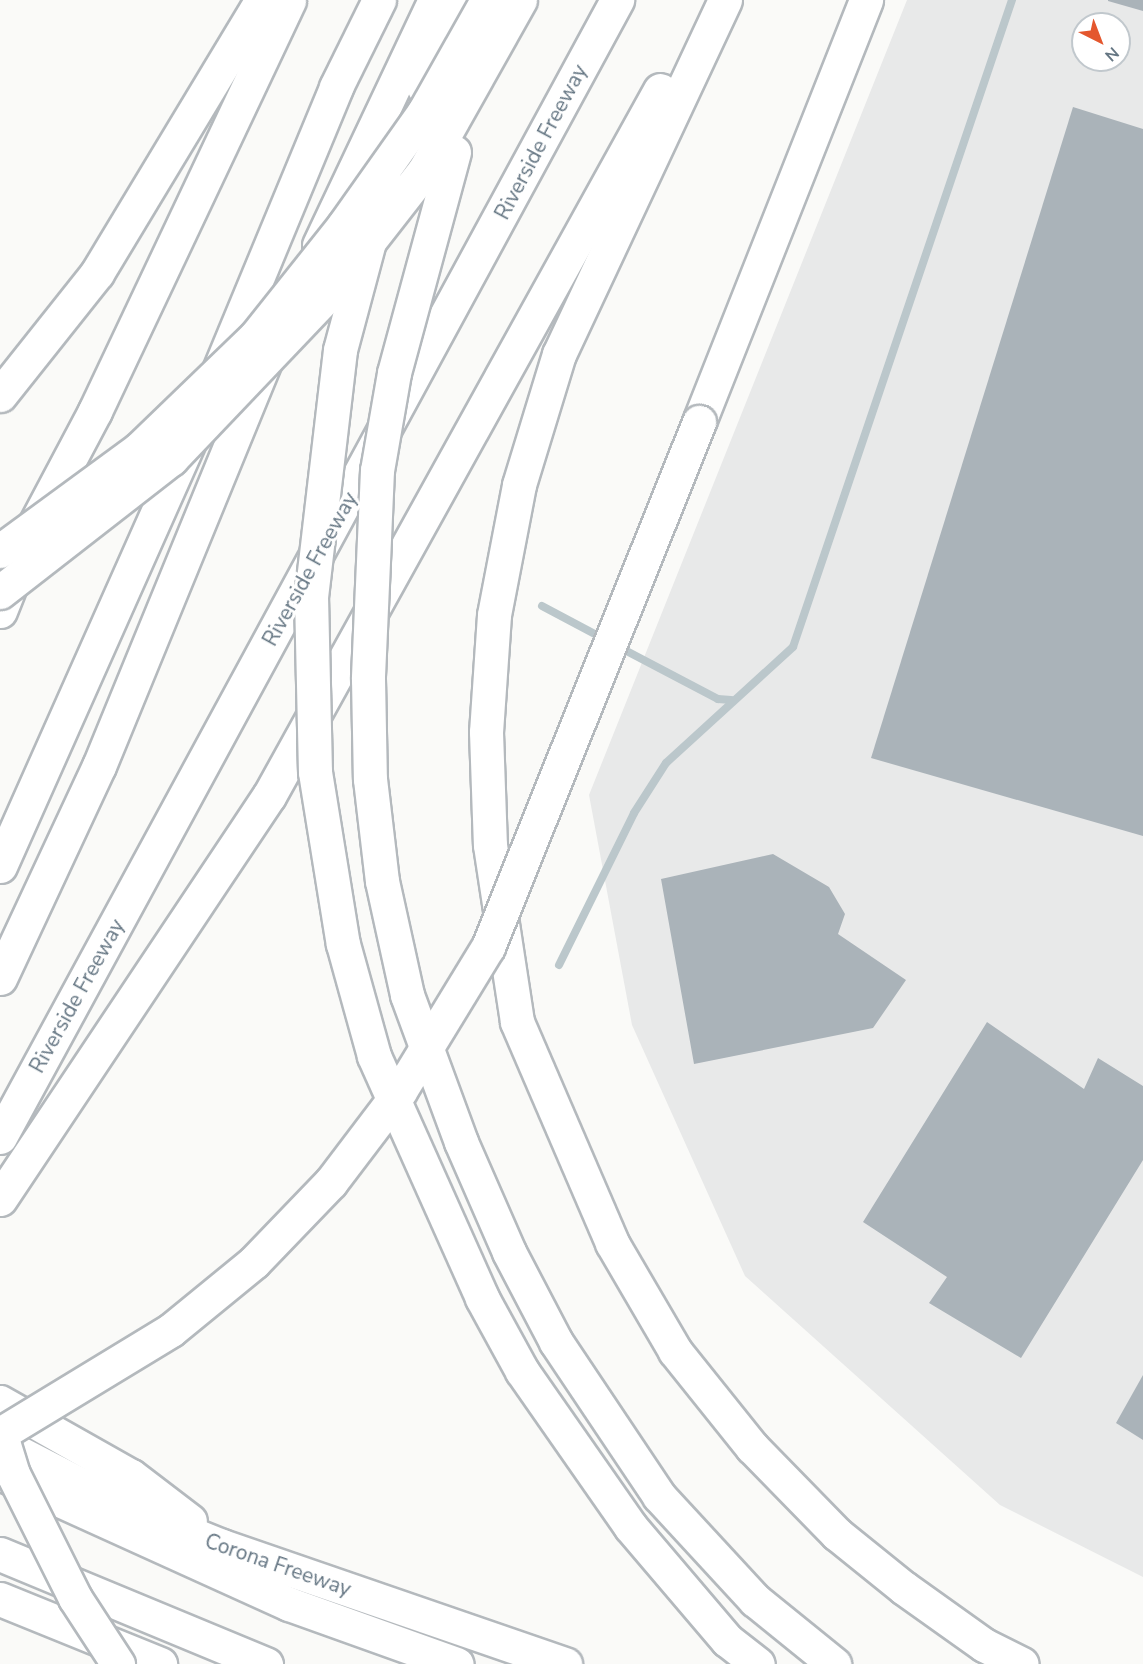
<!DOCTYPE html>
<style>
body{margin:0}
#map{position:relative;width:1143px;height:1664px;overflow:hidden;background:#fafaf8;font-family:"Nunito Sans",sans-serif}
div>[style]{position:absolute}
.built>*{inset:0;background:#e8e9e9}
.stream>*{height:8px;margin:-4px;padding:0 4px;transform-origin:4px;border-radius:4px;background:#bbc7cb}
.building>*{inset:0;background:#aab3b9}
.roads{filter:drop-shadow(2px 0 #b4b9bd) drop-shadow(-2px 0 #b4b9bd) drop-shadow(0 2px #b4b9bd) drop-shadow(0 -2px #b4b9bd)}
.highway>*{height:33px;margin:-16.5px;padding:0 16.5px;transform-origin:16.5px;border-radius:16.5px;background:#fff}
.bridges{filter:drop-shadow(2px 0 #b4b9bd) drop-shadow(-2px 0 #b4b9bd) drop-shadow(0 2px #b4b9bd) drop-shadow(0 -2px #b4b9bd)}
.highway-bridge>*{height:33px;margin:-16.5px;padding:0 16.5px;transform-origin:16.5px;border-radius:16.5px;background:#fff}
span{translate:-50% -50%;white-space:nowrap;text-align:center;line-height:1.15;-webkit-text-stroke:6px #fff;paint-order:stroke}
.street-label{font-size:21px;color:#657683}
.north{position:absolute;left:1071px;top:12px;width:60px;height:60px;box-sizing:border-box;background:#fff;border:2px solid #c1c8cd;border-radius:50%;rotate:138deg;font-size:16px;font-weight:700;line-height:24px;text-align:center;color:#657683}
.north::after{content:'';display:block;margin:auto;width:21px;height:27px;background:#e4572e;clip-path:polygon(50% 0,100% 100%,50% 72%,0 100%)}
</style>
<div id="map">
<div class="built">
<i style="clip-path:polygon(evenodd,907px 0,1143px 0,1143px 1577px,1000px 1505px,745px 1276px,632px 1025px,589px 795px,907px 0,1083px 24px,1119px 24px,1119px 60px,1083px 60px,1083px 24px)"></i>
</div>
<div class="stream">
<i style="left:542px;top:606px;width:72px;rotate:28deg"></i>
<i style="left:617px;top:646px;width:114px;rotate:27.7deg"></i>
<i style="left:718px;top:699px;width:13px;rotate:4deg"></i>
<i style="left:559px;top:965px;width:169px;rotate:-63.7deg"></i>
<i style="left:634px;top:813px;width:59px;rotate:-57.4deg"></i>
<i style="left:666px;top:763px;width:172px;rotate:-42.4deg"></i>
<i style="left:793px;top:647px;width:683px;rotate:-71.3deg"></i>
</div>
<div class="building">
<i style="clip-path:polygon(1108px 0,1143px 0,1143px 11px,1108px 1px)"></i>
<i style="clip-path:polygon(1073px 107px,1143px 129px,1143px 836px,871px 758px)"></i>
<i style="clip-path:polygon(773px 854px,829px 887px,845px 914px,838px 934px,906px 980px,873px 1028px,694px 1064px,661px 879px)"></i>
<i style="clip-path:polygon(987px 1022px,1084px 1089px,1098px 1058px,1143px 1086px,1143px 1160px,1021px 1358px,929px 1303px,947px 1277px,863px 1222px)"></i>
<i style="clip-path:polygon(1143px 1375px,1143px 1440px,1116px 1423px)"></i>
</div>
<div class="roads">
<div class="highway">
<i style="left:725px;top:0;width:391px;rotate:115.1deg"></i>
<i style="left:559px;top:354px;width:137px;rotate:107deg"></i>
<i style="left:519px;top:485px;width:132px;rotate:100.9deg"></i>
<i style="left:494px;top:615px;width:117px;rotate:93.9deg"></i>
<i style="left:486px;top:732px;width:113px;rotate:88deg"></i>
<i style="left:490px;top:845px;width:179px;rotate:81.3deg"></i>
<i style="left:517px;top:1022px;width:241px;rotate:66.7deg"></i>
<i style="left:612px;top:1243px;width:125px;rotate:59.7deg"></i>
<i style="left:675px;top:1351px;width:123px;rotate:51.3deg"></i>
<i style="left:752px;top:1447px;width:122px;rotate:45.7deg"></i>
<i style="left:837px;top:1534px;width:86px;rotate:38.9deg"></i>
<i style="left:904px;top:1588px;width:98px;rotate:35.5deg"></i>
<i style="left:984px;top:1645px;width:42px;rotate:26.6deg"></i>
<i style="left:424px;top:88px;width:97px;rotate:-65deg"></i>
<i style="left:319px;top:245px;width:271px;rotate:-64.7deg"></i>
<i style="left:217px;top:375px;width:312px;rotate:-67.5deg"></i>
<i style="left:336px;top:87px;width:97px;rotate:-63.7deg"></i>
<i style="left:0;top:395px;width:156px;rotate:-51.5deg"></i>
<i style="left:97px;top:273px;width:319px;rotate:-58.9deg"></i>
<i style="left:699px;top:422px;width:454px;rotate:-68.4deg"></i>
<i style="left:0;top:611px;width:87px;rotate:-68.4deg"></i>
<i style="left:32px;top:530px;width:135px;rotate:-62.1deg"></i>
<i style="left:95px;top:411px;width:454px;rotate:-64.7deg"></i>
<i style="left:0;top:866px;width:470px;rotate:-66deg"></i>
<i style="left:0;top:978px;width:234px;rotate:-65deg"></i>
<i style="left:99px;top:766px;width:442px;rotate:-67.7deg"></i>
<i style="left:0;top:1137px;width:1294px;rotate:-61.51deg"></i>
<i style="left:0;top:1199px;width:485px;rotate:-56.3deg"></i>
<i style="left:269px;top:796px;width:807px;rotate:-61.02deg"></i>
<i style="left:0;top:1402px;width:150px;rotate:29.5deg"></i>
<i style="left:131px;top:1476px;width:74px;rotate:37.3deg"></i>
<i style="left:0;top:1443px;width:135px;rotate:27.3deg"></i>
<i style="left:120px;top:1505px;width:110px;rotate:21.9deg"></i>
<i style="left:222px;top:1546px;width:363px;rotate:19deg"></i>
<i style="left:0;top:1473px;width:317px;rotate:24.4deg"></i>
<i style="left:289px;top:1604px;width:178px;rotate:19.7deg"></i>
<i style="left:0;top:1554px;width:288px;rotate:22.5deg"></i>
<i style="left:0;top:1599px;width:173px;rotate:22.1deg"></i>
</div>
</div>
<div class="bridges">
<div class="highway-bridge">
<i style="left:454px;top:152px;width:229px;rotate:105.2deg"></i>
<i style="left:394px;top:373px;width:98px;rotate:99.9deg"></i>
<i style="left:377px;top:470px;width:209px;rotate:92.5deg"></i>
<i style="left:368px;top:679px;width:100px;rotate:88.9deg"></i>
<i style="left:370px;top:779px;width:103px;rotate:83.3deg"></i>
<i style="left:382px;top:881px;width:117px;rotate:77.6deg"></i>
<i style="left:407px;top:995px;width:157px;rotate:69.8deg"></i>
<i style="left:461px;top:1142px;width:120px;rotate:66.4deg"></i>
<i style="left:509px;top:1252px;width:102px;rotate:62.4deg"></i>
<i style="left:556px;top:1342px;width:185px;rotate:56.2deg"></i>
<i style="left:659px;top:1496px;width:142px;rotate:47.3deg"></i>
<i style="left:755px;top:1600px;width:102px;rotate:39deg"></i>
<i style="left:385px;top:182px;width:174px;rotate:105deg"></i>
<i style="left:340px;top:350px;width:248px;rotate:96.7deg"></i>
<i style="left:311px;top:596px;width:176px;rotate:88.7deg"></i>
<i style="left:315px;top:772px;width:174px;rotate:80.8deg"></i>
<i style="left:343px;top:944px;width:116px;rotate:74.5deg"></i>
<i style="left:374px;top:1056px;width:265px;rotate:65.9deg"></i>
<i style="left:482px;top:1298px;width:83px;rotate:61.3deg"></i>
<i style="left:522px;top:1371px;width:189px;rotate:55.1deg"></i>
<i style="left:630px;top:1526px;width:150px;rotate:49.6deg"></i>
<i style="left:727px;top:1640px;width:39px;rotate:38deg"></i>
<i style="left:0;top:551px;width:174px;rotate:-36.3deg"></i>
<i style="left:140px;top:448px;width:160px;rotate:-44deg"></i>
<i style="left:255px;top:337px;width:143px;rotate:-51.5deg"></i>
<i style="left:344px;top:225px;width:138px;rotate:-54.7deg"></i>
<i style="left:424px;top:112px;width:129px;rotate:-60.6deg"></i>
<i style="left:0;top:592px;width:217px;rotate:-37.9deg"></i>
<i style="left:171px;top:459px;width:226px;rotate:-46.4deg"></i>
<i style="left:327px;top:295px;width:157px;rotate:-52deg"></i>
<i style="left:424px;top:171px;width:196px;rotate:-60.7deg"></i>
<i style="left:0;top:1432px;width:44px;rotate:72.8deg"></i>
<i style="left:13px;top:1474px;width:139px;rotate:63.4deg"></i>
<i style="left:75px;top:1598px;width:79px;rotate:56.9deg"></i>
<i style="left:0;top:1434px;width:200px;rotate:-31.3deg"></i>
<i style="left:171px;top:1330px;width:107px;rotate:-39.3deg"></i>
<i style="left:254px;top:1262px;width:111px;rotate:-46.1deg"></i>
<i style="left:331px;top:1182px;width:114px;rotate:-52.8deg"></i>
<i style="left:400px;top:1091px;width:169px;rotate:-58.6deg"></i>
<i style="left:488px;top:947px;width:566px;rotate:-68.1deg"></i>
</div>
</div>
<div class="street-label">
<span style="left:541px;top:142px;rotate:-62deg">Riverside Freeway</span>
<span style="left:310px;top:569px;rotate:-61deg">Riverside Freeway</span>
<span style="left:77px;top:996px;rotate:-61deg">Riverside Freeway</span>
<span style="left:278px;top:1565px;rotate:19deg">Corona Freeway</span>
</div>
<div class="north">N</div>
</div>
